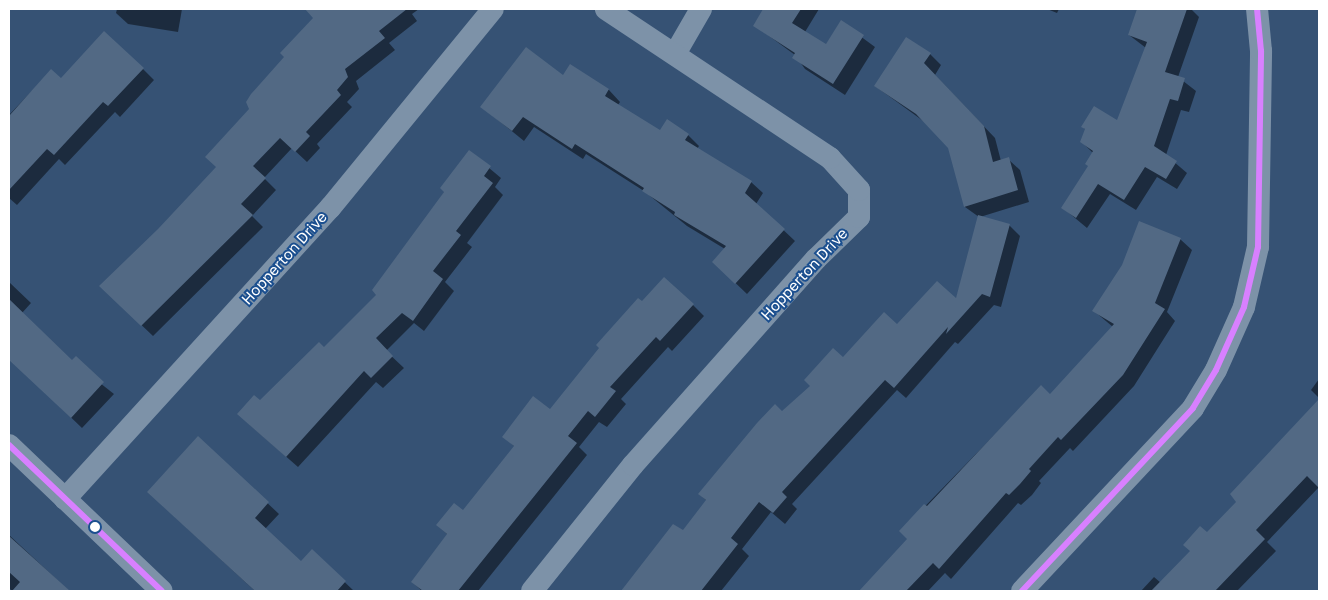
<!DOCTYPE html>
<style>
body{margin:0}
#map{position:relative;width:1328px;height:600px;overflow:hidden;background:#365274;font-family:"Golos Text",sans-serif}
div>[style]{position:absolute}
.shadow>*{inset:0;background:#0007}
.building>*{inset:0;background:#526984}
.street>*{height:22px;margin:-11px;padding:0 11px;transform-origin:11px;border-radius:11px;background:#7d92a8}
.bus-1>*{height:6px;margin:-3px;padding:0 3px;transform-origin:3px;border-radius:3px;background:#d880ff}
.dots>*{width:14px;height:14px;translate:-50% -50%;box-sizing:border-box;border:2px solid #1b4f8f;border-radius:50%}
span{translate:-50% -50%;white-space:nowrap;text-align:center;line-height:1.15;-webkit-text-stroke:4px #1b4f8f;paint-order:stroke}
.street-label{font-size:15px;color:#fff}
.frame{position:absolute;inset:0;border:10px solid #fff;pointer-events:none}
</style>
<div id="map">
<div class="shadow">
<i style="clip-path:polygon(117px 9px,182px 9px,178px 32px,128px 24px,116px 13px)"></i>
<i style="clip-path:polygon(318px 9px,419px 9px,412px 14px,417px 21px,389px 43px,395px 50px,356px 81px,359px 89px,347px 102px,352px 107px,317px 144px,320px 148px,307px 162px,292px 148px,264px 178px,276px 190px,252px 216px,263px 227px,153px 336px,112px 297px,159px 230px,217px 167px,251px 109px,314px 18px,311px 15px)"></i>
<i style="clip-path:polygon(765px 9px,819px 9px,805px 32px,826px 45px,841px 22px,875px 47px,845px 95px,805px 69px,795px 55px,754px 25px)"></i>
<i style="clip-path:polygon(1047px 9px,1059px 9px,1057px 13px)"></i>
<i style="clip-path:polygon(1138px 9px,1191px 9px,1199px 17px,1178px 77px,1196px 91px,1189px 112px,1181px 110px,1166px 155px,1187px 173px,1177px 189px,1157px 177px,1136px 210px,1110px 194px,1087px 228px,1063px 208px,1089px 166px,1093px 153px,1082px 142px,1086px 130px,1083px 127px,1118px 122px,1146px 48px,1129px 35px)"></i>
<i style="clip-path:polygon(930px 54px,941px 65px,935px 75px,995px 138px,1001px 161px,1008px 159px,1020px 170px,1029px 202px,980px 217px,1009px 225px,1020px 236px,1001px 307px,994px 305px,958px 344px,955px 342px,906px 398px,897px 390px,792px 504px,797px 509px,785px 524px,771px 512px,742px 549px,749px 556px,721px 591px,622px 591px,673px 526px,683px 531px,707px 501px,699px 494px,782px 412px,843px 359px,897px 326px,956px 300px,979px 217px,965px 207px,949px 147px,926px 123px,875px 86px)"></i>
<i style="clip-path:polygon(570px 66px,609px 90px,620px 102px,618px 105px,660px 132px,688px 135px,699px 146px,697px 149px,751px 182px,763px 193px,756px 204px,795px 241px,747px 294px,725px 273px,725px 249px,687px 226px,644px 191px,586px 154px,583px 159px,534px 127px,524px 141px,482px 107px,563px 77px)"></i>
<i style="clip-path:polygon(143px 69px,154px 80px,120px 117px,115px 112px,65px 165px,59px 159px,17px 205px,9px 198px,9px 115px,51px 71px,61px 80px)"></i>
<i style="clip-path:polygon(470px 152px,501px 178px,495px 187px,503px 195px,467px 243px,472px 247px,445px 282px,454px 291px,424px 331px,414px 323px,386px 351px,404px 368px,383px 388px,376px 382px,298px 467px,250px 425px,260px 402px,324px 349px,378px 295px)"></i>
<i style="clip-path:polygon(1180px 239px,1192px 250px,1167px 312px,1175px 321px,1134px 386px,1073px 451px,1070px 448px,1039px 481px,1041px 483px,1032px 495px,1021px 505px,1018px 503px,951px 579px,945px 573px,928px 591px,864px 591px,909px 540px,901px 531px,1041px 387px,1050px 396px,1113px 327px,1094px 311px)"></i>
<i style="clip-path:polygon(9px 282px,31px 303px,22px 313px,72px 361px,114px 394px,82px 428px,9px 358px)"></i>
<i style="clip-path:polygon(642px 303px,693px 305px,704px 316px,672px 351px,668px 347px,621px 399px,626px 404px,607px 427px,599px 422px,579px 447px,587px 455px,478px 591px,422px 591px,412px 582px,448px 535px,437px 525px,463px 512px,515px 447px,504px 436px,550px 411px)"></i>
<i style="clip-path:polygon(1319px 379px,1319px 398px,1311px 390px)"></i>
<i style="clip-path:polygon(1319px 401px,1319px 487px,1267px 542px,1276px 551px,1237px 591px,1141px 591px,1154px 577px,1161px 583px,1237px 502px,1232px 494px)"></i>
<i style="clip-path:polygon(198px 438px,279px 514px,265px 529px,301px 563px,312px 551px,354px 591px,255px 591px,160px 503px)"></i>
<i style="clip-path:polygon(9px 535px,69px 591px,12px 591px,9px 588px)"></i>
</div>
<div class="building">
<i style="clip-path:polygon(305px 9px,407px 9px,379px 31px,385px 38px,345px 69px,348px 77px,337px 90px,341px 95px,306px 132px,310px 136px,295px 152px,280px 138px,253px 166px,266px 178px,241px 204px,253px 215px,141px 326px,99px 286px,158px 229px,216px 167px,205px 157px,249px 109px,246px 102px,251px 94px,284px 57px,280px 53px,313px 18px)"></i>
<i style="clip-path:polygon(763px 9px,801px 9px,792px 23px,826px 44px,841px 20px,864px 35px,833px 84px,792px 58px,795px 53px,753px 26px)"></i>
<i style="clip-path:polygon(1137px 9px,1187px 9px,1165px 72px,1185px 78px,1178px 101px,1170px 99px,1154px 146px,1177px 161px,1166px 179px,1145px 167px,1124px 200px,1098px 184px,1076px 218px,1061px 208px,1088px 166px,1085px 164px,1093px 151px,1080px 142px,1085px 129px,1081px 127px,1094px 106px,1117px 120px,1147px 42px,1128px 35px)"></i>
<i style="clip-path:polygon(104px 31px,144px 68px,108px 106px,103px 102px,54px 155px,47px 149px,9px 190px,9px 116px,51px 69px,61px 78px)"></i>
<i style="clip-path:polygon(906px 37px,931px 53px,924px 63px,984px 126px,993px 162px,1009px 157px,1018px 190px,964px 207px,948px 148px,916px 114px,874px 86px)"></i>
<i style="clip-path:polygon(526px 47px,563px 75px,570px 64px,609px 89px,605px 96px,660px 130px,667px 119px,689px 134px,685px 140px,752px 181px,745px 193px,785px 229px,735px 284px,712px 262px,726px 246px,674px 215px,675px 212px,642px 191px,644px 188px,575px 144px,572px 149px,523px 117px,512px 131px,480px 107px)"></i>
<i style="clip-path:polygon(469px 150px,491px 166px,484px 176px,493px 183px,456px 231px,461px 235px,433px 271px,443px 279px,413px 321px,402px 313px,376px 338px,393px 356px,371px 378px,364px 371px,286px 457px,237px 414px,254px 395px,260px 400px,319px 342px,324px 347px,376px 295px,372px 290px,444px 192px,440px 188px)"></i>
<i style="clip-path:polygon(978px 215px,1010px 224px,990px 297px,982px 294px,946px 334px,948px 327px,894px 388px,885px 380px,782px 492px,787px 497px,773px 513px,759px 502px,731px 538px,738px 544px,701px 591px,621px 591px,673px 524px,683px 530px,706px 500px,698px 494px,757px 423px,775px 404px,782px 411px,810px 386px,804px 380px,833px 348px,843px 357px,884px 312px,897px 324px,937px 281px,956px 298px)"></i>
<i style="clip-path:polygon(1139px 221px,1181px 238px,1155px 303px,1165px 309px,1123px 375px,1061px 440px,1058px 437px,1029px 469px,1031px 471px,1020px 484px,1009px 495px,1006px 493px,939px 569px,933px 563px,906px 591px,859px 591px,907px 539px,899px 531px,924px 504px,927px 506px,1041px 385px,1050px 394px,1114px 324px,1092px 311px,1122px 265px)"></i>
<i style="clip-path:polygon(664px 277px,694px 304px,660px 341px,656px 337px,610px 387px,616px 391px,595px 417px,588px 411px,568px 436px,577px 443px,458px 591px,423px 591px,411px 582px,447px 534px,436px 525px,454px 503px,463px 510px,514px 446px,502px 437px,533px 396px,550px 409px,599px 348px,596px 345px,638px 298px,642px 301px)"></i>
<i style="clip-path:polygon(9px 299px,72px 360px,76px 356px,104px 382px,71px 418px,9px 360px)"></i>
<i style="clip-path:polygon(1319px 399px,1319px 488px,1307px 476px,1256px 530px,1265px 539px,1215px 591px,1151px 591px,1190px 551px,1183px 545px,1200px 526px,1207px 532px,1236px 502px,1230px 494px)"></i>
<i style="clip-path:polygon(198px 436px,269px 502px,255px 518px,301px 561px,312px 549px,346px 581px,337px 591px,255px 591px,147px 492px)"></i>
<i style="clip-path:polygon(9px 536px,70px 591px,12px 591px,20px 582px,9px 572px)"></i>
</div>
<div class="street">
<i style="left:675px;top:54px;width:52px;rotate:-60deg"></i>
<i style="left:9px;top:445px;width:211px;rotate:43.7deg"></i>
<i style="left:65px;top:499px;width:394px;rotate:-47.7deg"></i>
<i style="left:330px;top:208px;width:257px;rotate:-50.7deg"></i>
<i style="left:532px;top:591px;width:161px;rotate:-51.3deg"></i>
<i style="left:633px;top:465px;width:276px;rotate:-48.4deg"></i>
<i style="left:816px;top:259px;width:60px;rotate:-44.3deg"></i>
<i style="left:859px;top:217px;width:27px;rotate:-90deg"></i>
<i style="left:859px;top:190px;width:43px;rotate:-132.2deg"></i>
<i style="left:830px;top:158px;width:269px;rotate:-146.4deg"></i>
<i style="left:1022px;top:591px;width:250px;rotate:-46.9deg"></i>
<i style="left:1193px;top:408px;width:44px;rotate:-58.8deg"></i>
<i style="left:1216px;top:370px;width:69px;rotate:-66deg"></i>
<i style="left:1244px;top:307px;width:62px;rotate:-76.9deg"></i>
<i style="left:1258px;top:247px;width:196px;rotate:-89.1deg"></i>
<i style="left:1261px;top:51px;width:42px;rotate:-95.4deg"></i>
</div>
<div class="bus-1">
<i style="left:9px;top:445px;width:211px;rotate:43.7deg"></i>
<i style="left:1022px;top:591px;width:250px;rotate:-46.9deg"></i>
<i style="left:1193px;top:408px;width:44px;rotate:-58.8deg"></i>
<i style="left:1216px;top:370px;width:69px;rotate:-66deg"></i>
<i style="left:1244px;top:307px;width:62px;rotate:-76.9deg"></i>
<i style="left:1258px;top:247px;width:196px;rotate:-89.1deg"></i>
<i style="left:1261px;top:51px;width:42px;rotate:-95.4deg"></i>
</div>
<div class="dots">
<i style="left:95px;top:527px;background:#fff"></i>
</div>
<div class="street-label">
<span style="left:284px;top:258px;rotate:-48deg">Hopperton Drive</span>
<span style="left:804px;top:274px;rotate:-47deg">Hopperton Drive</span>
</div>
<div class="frame"></div>
</div>
